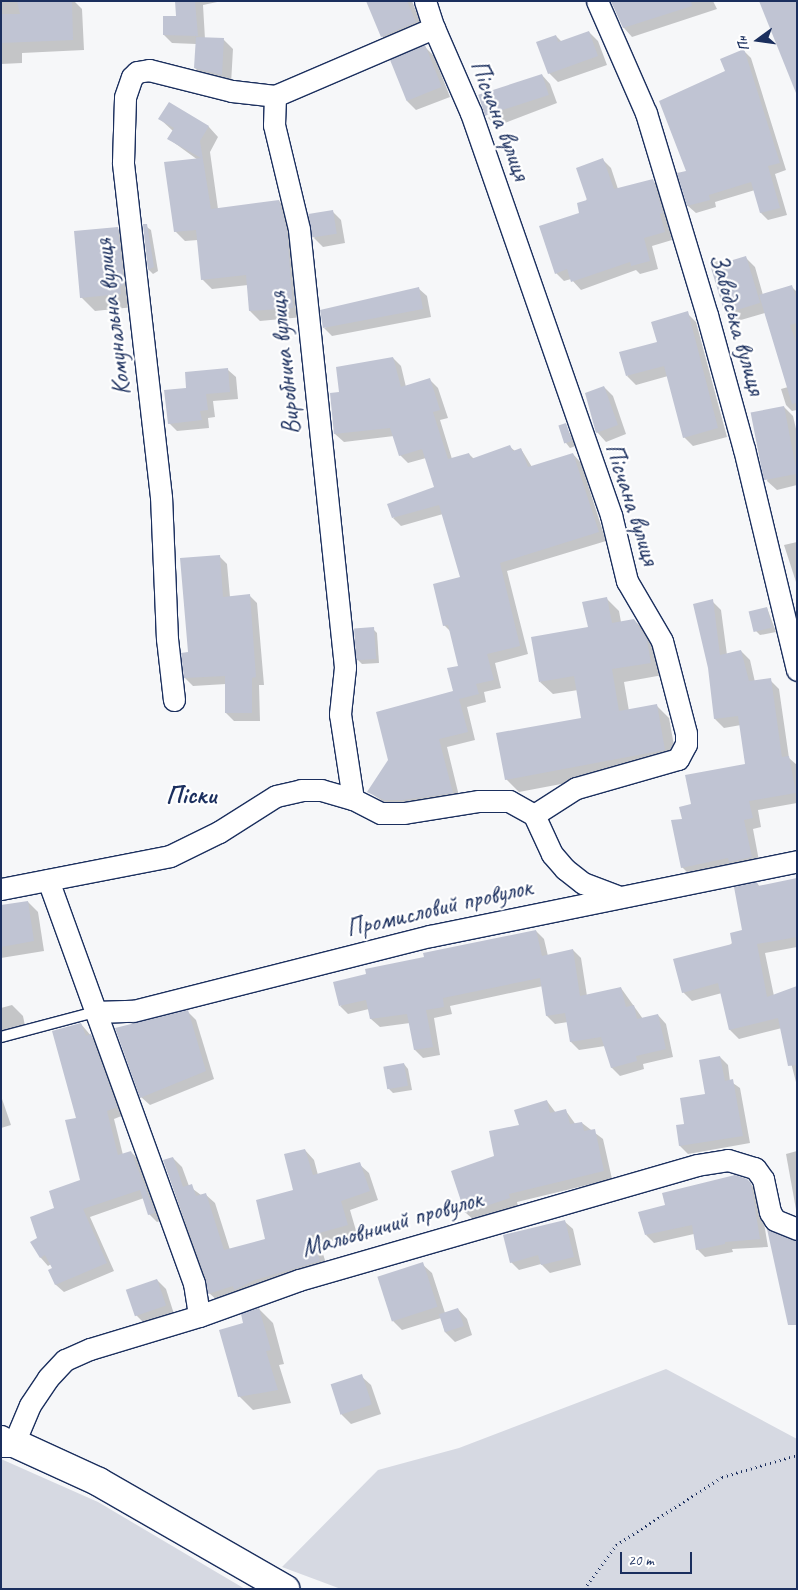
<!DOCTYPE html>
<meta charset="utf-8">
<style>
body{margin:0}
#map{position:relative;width:798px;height:1590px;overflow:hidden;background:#f6f7f9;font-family:Caveat,sans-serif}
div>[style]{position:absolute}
.green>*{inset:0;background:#d6d9e2}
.shadow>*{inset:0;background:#0003}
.building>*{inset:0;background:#c0c4d3;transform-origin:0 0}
.path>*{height:3px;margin-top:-1.5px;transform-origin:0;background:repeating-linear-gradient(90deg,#1b2f5e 0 1px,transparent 0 5px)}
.roads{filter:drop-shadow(1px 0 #1b2f5e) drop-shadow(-1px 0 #1b2f5e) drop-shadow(0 1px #1b2f5e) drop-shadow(0 -1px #1b2f5e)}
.lane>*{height:10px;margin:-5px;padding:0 5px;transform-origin:5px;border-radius:5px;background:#fff}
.street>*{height:21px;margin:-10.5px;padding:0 10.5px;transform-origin:10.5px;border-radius:10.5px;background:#fff}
.secondary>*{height:28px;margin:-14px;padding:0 14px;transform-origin:14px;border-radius:14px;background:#fff}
span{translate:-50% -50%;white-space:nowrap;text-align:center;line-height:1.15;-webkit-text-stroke:4.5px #fff;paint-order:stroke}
.street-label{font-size:25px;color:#1b2f5e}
.neighbourhood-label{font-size:26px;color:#1b2f5e;font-weight:700}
.frame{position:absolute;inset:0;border:2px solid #1b2f5e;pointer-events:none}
.north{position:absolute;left:733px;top:15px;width:50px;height:50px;-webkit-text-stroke:4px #fff;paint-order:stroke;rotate:256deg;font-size:14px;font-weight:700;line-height:20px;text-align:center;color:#1b2f5e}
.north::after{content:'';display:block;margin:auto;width:18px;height:22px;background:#1b2f5e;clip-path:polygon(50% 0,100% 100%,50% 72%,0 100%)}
.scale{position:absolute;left:620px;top:1552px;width:72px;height:22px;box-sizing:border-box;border:2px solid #1b2f5e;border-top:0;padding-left:6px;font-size:15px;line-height:18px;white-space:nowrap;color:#1b2f5e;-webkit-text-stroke:4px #fff;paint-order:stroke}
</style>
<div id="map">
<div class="green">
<i style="clip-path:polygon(666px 1369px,797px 1439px,797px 1589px,341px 1589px,282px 1567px,378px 1470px,459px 1448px)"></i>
<i style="clip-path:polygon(1px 1459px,98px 1502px,245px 1589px,1px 1589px)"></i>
</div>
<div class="shadow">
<i style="clip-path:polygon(1px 1px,74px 1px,82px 9px,84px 50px,22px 53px,22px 63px,1px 64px)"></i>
<i style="clip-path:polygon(176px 1px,222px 1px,203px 5px,205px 39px,224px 40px,233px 49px,231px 84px,204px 77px,195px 68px,196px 44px,172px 43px,164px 35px,178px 18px)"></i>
<i style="clip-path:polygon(367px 1px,412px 1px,424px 31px,391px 46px,382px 36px)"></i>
<i style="clip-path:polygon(611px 1px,713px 1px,717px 9px,632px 37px,624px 28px)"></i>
<i style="clip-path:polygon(589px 32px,598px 41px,607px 65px,558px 82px,549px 73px,556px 36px,562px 42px)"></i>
<i style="clip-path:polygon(425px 47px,434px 56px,450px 97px,416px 110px,407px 101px)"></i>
<i style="clip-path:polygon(744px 51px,751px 58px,786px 170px,775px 174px,787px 215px,768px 220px,761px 213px,755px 190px,715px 202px,716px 207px,696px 213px,688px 206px,688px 172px,727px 72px)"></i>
<i style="clip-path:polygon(542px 75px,550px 84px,557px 103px,497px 126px,488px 118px)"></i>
<i style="clip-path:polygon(169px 103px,209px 127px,218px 137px,210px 152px,218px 209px,279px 201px,289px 211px,303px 317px,260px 321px,250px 311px,248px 285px,212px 289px,202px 279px,198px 240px,185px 241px,175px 231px,198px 160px,169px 139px,173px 131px,160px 119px)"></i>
<i style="clip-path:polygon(603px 160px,611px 168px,618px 189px,653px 181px,661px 189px,672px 240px,652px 246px,658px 269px,640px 274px,636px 270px,581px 290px,571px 279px,564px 281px,556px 273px)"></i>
<i style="clip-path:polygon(332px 211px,341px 220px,345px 243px,323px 247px,314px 238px)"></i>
<i style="clip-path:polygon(144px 225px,151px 230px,158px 271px,153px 274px,149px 270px)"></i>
<i style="clip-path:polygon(117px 228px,131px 242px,134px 307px,95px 311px,81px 297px)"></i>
<i style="clip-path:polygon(728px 258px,732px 262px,746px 258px,755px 267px,763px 295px,791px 286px,797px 292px,797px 410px,792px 411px,786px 405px,781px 389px,788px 387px,765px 313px,734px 322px,725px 312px,710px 263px)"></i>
<i style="clip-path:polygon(418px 288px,427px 296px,431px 317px,332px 336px,324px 328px)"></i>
<i style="clip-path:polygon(687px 313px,696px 322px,727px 437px,693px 446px,684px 437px,668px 376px,636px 385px,627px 376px)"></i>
<i style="clip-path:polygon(393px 358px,401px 366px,406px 387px,430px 380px,438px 388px,448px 418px,440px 420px,452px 459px,469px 454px,474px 459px,510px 447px,515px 451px,521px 449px,532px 467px,573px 454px,581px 463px,606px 541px,507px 571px,528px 654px,495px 663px,501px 688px,484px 692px,486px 702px,467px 707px,475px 740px,447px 747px,460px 800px,393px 808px,369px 792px,454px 692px,460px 667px,452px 633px,444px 625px,462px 578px,443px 514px,401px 526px,393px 518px,435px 488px,426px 458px,408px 463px,400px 455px,394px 436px,344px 442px,335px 434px,340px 393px)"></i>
<i style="clip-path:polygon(228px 370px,236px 377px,238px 399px,213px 401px,215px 417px,208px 418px,209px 428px,177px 431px,169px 423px)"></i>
<i style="clip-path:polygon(604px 387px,613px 396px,626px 434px,606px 442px,597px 432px)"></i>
<i style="clip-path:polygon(784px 407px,793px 416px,797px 433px,797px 485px,777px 490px,767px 481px)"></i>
<i style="clip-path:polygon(565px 424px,576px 446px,570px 448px,566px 443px)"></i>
<i style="clip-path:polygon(797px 542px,797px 585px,784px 545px)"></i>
<i style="clip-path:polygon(219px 556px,227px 564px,230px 597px,249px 595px,257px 603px,264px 685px,259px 685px,260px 721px,234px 721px,226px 713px,226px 684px,193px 686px,185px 678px)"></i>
<i style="clip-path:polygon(606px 598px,619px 611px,621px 622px,634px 620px,647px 633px,659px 653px,663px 675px,624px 682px,629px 711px,657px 706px,669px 718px,677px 762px,519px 792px,506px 779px,582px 719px,578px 690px,553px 694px,540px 682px,589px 628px)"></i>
<i style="clip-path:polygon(712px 601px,721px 610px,727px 655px,741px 651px,750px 660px,755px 682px,770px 680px,779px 689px,789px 758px,797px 765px,797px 803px,758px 810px,761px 827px,753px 829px,760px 866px,691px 876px,682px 867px,683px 820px,693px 805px,746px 765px,741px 725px,724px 728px,715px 719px)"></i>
<i style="clip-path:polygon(767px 608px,776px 632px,760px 635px,756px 631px)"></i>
<i style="clip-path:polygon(373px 629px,377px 633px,379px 663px,362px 664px,358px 660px)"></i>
<i style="clip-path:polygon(797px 880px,797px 947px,765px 953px,774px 996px,797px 996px,797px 1086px,782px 1028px,739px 1039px,730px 1030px,722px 993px,692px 1001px,683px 992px,744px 931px,757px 883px,760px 887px)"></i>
<i style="clip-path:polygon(28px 902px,38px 912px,44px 951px,1px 958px,1px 906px)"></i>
<i style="clip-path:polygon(536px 931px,544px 939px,548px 956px,573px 950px,581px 958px,587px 996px,621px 988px,643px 1019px,658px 1015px,666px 1024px,673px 1057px,643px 1064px,644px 1069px,620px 1076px,612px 1068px,605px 1046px,579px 1050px,571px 1042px,568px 1022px,555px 1024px,547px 1016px,543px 986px,450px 1006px,452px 1014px,434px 1018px,440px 1055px,423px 1058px,415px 1050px,410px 1023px,380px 1027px,371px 1019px,369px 1009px,348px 1014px,340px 1006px,425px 958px)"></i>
<i style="clip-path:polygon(12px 1005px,23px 1016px,27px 1036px,1px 1043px,1px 1008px)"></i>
<i style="clip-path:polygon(187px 1011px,196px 1020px,214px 1079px,150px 1105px,141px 1097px)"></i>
<i style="clip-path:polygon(81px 1024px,98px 1044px,124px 1115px,114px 1119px,123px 1155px,131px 1152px,139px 1160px,162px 1220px,157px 1222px,149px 1214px,144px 1198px,90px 1217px,114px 1271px,64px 1292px,56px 1285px,50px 1270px,54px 1269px,51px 1264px,48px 1266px,41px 1258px,32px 1242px,39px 1238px,56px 1209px,81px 1181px,78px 1118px)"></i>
<i style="clip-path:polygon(720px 1057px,728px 1065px,730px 1081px,740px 1088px,750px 1143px,688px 1154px,680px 1146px,677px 1126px,685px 1125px,706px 1095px)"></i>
<i style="clip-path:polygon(404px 1064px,408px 1069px,412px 1090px,393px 1093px,389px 1089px)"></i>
<i style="clip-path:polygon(1px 1096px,11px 1125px,1px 1128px)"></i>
<i style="clip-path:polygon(547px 1101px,556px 1113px,566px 1111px,576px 1125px,582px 1123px,603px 1139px,612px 1179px,517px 1202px,518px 1207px,475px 1221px,466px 1213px,453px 1171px,496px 1157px,520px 1126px)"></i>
<i style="clip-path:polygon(305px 1150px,314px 1160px,318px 1175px,359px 1164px,369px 1173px,378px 1200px,350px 1210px,357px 1234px,320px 1244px,328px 1270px,219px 1302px,209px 1293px,164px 1161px,173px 1158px,182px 1167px,189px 1186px,201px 1195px,205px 1194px,215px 1203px,230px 1250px,266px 1240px,295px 1190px)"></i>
<i style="clip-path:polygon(797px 1151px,797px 1215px,786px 1154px)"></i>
<i style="clip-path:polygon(747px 1180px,759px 1193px,768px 1247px,732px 1249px,733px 1252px,705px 1257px,697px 1249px,694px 1234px,654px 1243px,646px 1235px,666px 1206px)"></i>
<i style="clip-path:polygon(564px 1221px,573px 1229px,581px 1265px,550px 1273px,541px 1264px,519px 1270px,511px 1262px)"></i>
<i style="clip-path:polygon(422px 1264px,432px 1273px,445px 1313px,458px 1309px,467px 1319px,472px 1335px,455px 1342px,445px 1332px,441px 1318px,402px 1330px,393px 1321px)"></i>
<i style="clip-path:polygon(157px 1280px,166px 1289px,174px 1314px,145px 1324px,136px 1315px)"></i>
<i style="clip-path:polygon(259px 1309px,273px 1323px,284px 1364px,279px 1365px,291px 1403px,253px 1410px,239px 1396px,245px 1324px)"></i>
<i style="clip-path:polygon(361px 1376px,371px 1385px,381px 1414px,351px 1424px,342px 1415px,332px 1386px)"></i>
</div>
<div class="building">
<i style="clip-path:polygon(17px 1px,72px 1px,73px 40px,1px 43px,1px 14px,20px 14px)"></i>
<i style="clip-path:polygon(175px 1px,195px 1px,198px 36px,163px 35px,163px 16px,176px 16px)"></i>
<i style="clip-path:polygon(366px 1px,407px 1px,416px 22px,381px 37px)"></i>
<i style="clip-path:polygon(611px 1px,691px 1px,692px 6px,623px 28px)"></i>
<i style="clip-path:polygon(759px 1px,797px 1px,797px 93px,796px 93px)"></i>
<i style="clip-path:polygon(589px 31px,598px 56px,548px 74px,536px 42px,556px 35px,558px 42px)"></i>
<i style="clip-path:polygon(196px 37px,224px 38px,222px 75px,194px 68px)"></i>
<i style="left:425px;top:45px;width:45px;height:38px;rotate:68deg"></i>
<i style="clip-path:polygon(744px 49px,780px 163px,768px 166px,780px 208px,760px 213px,751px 182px,709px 195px,710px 200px,687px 206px,677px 173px,686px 171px,659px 101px,725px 71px,720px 59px)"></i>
<i style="left:542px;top:74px;width:22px;height:67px;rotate:72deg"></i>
<i style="clip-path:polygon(169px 102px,209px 126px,200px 141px,211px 209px,279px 200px,287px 231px,293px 308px,249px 311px,246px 275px,201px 280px,196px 230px,174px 232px,164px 162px,201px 158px,167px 139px,174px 128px,158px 119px)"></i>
<i style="clip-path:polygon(603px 158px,614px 189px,653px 179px,663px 213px,660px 214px,665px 232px,644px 238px,650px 261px,631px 266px,630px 262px,571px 282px,567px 269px,555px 274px,539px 226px,579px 213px,577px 203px,587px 200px,576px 168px)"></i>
<i style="left:333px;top:210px;width:24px;height:25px;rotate:81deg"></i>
<i style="clip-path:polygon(143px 224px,147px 224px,154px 267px,148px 270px)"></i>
<i style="clip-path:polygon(118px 227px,124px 284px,120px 287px,121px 294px,80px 298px,74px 231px)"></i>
<i style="left:746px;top:256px;width:49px;height:37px;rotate:73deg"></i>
<i style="clip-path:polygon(792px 285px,797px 302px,797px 323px,790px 325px,797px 345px,797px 403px,792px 404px,759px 295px)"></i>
<i style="clip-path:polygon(419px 287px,423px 309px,323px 328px,320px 310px)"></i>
<i style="clip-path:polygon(688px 311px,718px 428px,683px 438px,664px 366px,626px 376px,619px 352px,657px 342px,651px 322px)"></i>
<i style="clip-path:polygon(393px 357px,401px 387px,430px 378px,440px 410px,433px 412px,448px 459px,469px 453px,471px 459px,510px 445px,513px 451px,521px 448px,528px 467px,573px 453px,599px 532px,500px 563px,520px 646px,487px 654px,494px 680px,476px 684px,479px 694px,459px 699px,468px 732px,439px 739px,453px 793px,403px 800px,384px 800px,367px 792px,388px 760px,376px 712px,453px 691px,447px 668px,458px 666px,448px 625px,443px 626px,433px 584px,460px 577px,439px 505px,392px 518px,387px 504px,434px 487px,422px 449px,399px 456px,390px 428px,334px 434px,330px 393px,339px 392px,336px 367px)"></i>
<i style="clip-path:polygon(228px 368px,230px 392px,206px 394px,208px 410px,200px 411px,202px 420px,168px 424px,164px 390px,186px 388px,185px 372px)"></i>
<i style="clip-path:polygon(604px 386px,618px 425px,596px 433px,585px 393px)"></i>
<i style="left:784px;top:406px;width:69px;height:34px;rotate:79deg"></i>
<i style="left:566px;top:423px;width:19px;height:8px;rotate:72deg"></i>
<i style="clip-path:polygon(220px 555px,223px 597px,250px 594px,256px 677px,252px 678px,252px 713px,225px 713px,225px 676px,184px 678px,181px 653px,188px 652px,180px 558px)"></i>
<i style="clip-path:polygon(607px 597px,612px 623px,634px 619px,647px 640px,651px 663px,612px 669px,619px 711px,657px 704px,665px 750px,505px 780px,496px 733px,581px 718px,574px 676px,539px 682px,531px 637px,588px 627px,582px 602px)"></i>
<i style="clip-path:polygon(713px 599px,720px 655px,741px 650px,749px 681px,771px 678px,782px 757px,789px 756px,796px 793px,749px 801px,753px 818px,744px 820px,752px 857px,729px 862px,728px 858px,681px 868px,671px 820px,682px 819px,679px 807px,691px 804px,685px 775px,745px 764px,738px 716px,714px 719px,708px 668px,693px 604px)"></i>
<i style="left:767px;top:607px;width:21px;height:19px;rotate:76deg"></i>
<i style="left:374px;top:627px;width:32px;height:20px;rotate:86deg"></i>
<i style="clip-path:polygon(797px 878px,797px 937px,757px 944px,767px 997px,797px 986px,797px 1065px,788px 1066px,778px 1018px,729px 1030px,718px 983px,682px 993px,673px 959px,732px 944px,730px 933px,742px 930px,734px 887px,757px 882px,758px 886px)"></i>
<i style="clip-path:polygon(28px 901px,34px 941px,1px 947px,1px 905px)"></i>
<i style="clip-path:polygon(536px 930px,542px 956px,573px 949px,580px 996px,621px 987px,626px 1007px,634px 1005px,637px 1019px,658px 1014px,666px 1049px,636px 1056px,637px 1061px,611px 1068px,601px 1037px,570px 1042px,565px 1013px,546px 1016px,540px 978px,443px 998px,444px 1007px,426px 1010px,433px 1047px,414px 1050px,407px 1014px,370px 1019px,366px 1000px,339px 1006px,333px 982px,366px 974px,365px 969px,424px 957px,423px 953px)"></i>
<i style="clip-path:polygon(188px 1010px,206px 1071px,140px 1098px,115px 1028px)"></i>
<i style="clip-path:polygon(81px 1023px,86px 1036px,91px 1034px,117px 1107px,107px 1111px,118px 1155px,131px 1151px,155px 1213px,148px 1215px,140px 1190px,83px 1209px,107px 1263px,55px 1285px,48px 1270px,52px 1268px,45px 1255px,40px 1258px,30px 1242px,37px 1238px,30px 1217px,54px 1208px,49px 1191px,80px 1180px,65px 1120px,76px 1118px,52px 1031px)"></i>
<i style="clip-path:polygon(720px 1056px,725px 1081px,733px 1079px,743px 1136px,679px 1146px,676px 1125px,684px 1124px,680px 1098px,705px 1094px,699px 1060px)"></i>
<i style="left:404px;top:1063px;width:23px;height:21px;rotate:80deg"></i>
<i style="clip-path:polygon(547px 1100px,550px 1113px,566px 1109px,570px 1124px,582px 1122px,584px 1131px,595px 1129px,604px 1171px,509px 1194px,510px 1198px,465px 1213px,451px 1171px,494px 1156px,489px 1131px,519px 1125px,514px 1110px)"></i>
<i style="clip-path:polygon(305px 1149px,313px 1175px,360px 1162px,370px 1191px,341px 1201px,348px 1225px,312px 1235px,320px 1261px,255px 1280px,234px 1290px,233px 1286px,208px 1294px,206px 1279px,163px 1160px,173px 1157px,183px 1187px,192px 1184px,196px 1196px,206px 1193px,224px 1250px,265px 1239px,256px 1200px,293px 1190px,284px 1154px)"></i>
<i style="clip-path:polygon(735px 1175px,747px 1179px,751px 1183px,760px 1239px,725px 1242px,725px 1244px,696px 1250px,692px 1225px,645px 1235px,638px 1212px,665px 1205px,662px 1193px)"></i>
<i style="clip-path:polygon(565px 1220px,574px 1257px,541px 1265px,538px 1255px,510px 1263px,503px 1235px)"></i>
<i style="clip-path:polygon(767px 1229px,797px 1241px,797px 1325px,788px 1325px)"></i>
<i style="left:423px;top:1262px;width:47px;height:48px;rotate:72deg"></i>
<i style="left:157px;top:1279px;width:28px;height:33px;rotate:71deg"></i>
<i style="clip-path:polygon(259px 1308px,271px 1350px,266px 1351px,278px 1390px,238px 1397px,219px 1330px,243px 1323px,241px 1314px)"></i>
<i style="left:458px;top:1308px;width:19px;height:20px;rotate:72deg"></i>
<i style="left:362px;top:1374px;width:32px;height:33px;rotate:72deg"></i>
</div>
<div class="path">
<i style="left:584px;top:1589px;width:54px;rotate:-54deg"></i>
<i style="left:616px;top:1545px;width:126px;rotate:-32.7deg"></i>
<i style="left:722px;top:1477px;width:78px;rotate:-16.3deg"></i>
</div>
<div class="roads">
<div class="lane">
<i style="left:1px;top:1037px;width:97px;rotate:-14.9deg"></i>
</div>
<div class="street">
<i style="left:425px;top:1px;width:28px;rotate:72deg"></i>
<i style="left:434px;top:28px;width:93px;rotate:66.5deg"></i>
<i style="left:471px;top:113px;width:426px;rotate:70.8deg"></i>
<i style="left:611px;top:515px;width:68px;rotate:76.4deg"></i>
<i style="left:627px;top:581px;width:69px;rotate:59.7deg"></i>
<i style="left:662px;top:641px;width:95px;rotate:75.4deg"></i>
<i style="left:686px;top:733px;width:11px;rotate:90deg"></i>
<i style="left:686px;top:744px;width:17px;rotate:118deg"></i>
<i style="left:678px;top:759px;width:106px;rotate:164.1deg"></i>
<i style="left:576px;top:788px;width:50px;rotate:147.3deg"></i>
<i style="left:534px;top:815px;width:43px;rotate:65.2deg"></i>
<i style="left:552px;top:854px;width:20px;rotate:49deg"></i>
<i style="left:565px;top:869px;width:23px;rotate:38deg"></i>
<i style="left:583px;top:883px;width:36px;rotate:21deg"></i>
<i style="left:597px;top:1px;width:122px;rotate:66.4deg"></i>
<i style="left:646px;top:113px;width:211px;rotate:73.2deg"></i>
<i style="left:707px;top:315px;width:139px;rotate:74.6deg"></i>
<i style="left:744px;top:449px;width:227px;rotate:76.5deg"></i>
<i style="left:174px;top:700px;width:61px;rotate:-96.5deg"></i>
<i style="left:167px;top:639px;width:142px;rotate:-92.4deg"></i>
<i style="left:161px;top:497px;width:337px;rotate:-96.5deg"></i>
<i style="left:123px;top:162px;width:65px;rotate:-88.2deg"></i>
<i style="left:125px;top:97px;width:21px;rotate:-71deg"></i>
<i style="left:132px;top:77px;width:7px;rotate:-45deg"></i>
<i style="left:137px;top:72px;width:12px;rotate:-9deg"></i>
<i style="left:149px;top:70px;width:86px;rotate:14.2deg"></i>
<i style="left:232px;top:91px;width:43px;rotate:6.6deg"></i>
<i style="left:353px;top:799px;width:86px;rotate:-98.7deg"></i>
<i style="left:340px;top:714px;width:47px;rotate:-83.9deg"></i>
<i style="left:345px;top:667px;width:440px;rotate:-96deg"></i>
<i style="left:299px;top:229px;width:107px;rotate:-103.5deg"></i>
<i style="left:274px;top:125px;width:29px;rotate:-88deg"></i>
<i style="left:275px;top:96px;width:173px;rotate:-23.2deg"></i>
<i style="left:48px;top:880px;width:429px;rotate:70.1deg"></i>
<i style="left:194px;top:1283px;width:33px;rotate:81deg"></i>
<i style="left:1px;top:889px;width:172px;rotate:-11deg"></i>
<i style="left:170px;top:856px;width:55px;rotate:-26.1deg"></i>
<i style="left:219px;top:832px;width:67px;rotate:-32.3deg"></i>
<i style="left:276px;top:796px;width:26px;rotate:-13deg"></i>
<i style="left:301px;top:790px;width:20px"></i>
<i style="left:321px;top:790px;width:33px;rotate:16deg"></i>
<i style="left:353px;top:799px;width:31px;rotate:27deg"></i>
<i style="left:381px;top:813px;width:23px"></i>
<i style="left:404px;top:813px;width:76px;rotate:-9.1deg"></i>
<i style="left:479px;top:801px;width:30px"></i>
<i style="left:509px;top:801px;width:29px;rotate:29deg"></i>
<i style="left:95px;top:1012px;width:38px;rotate:-2deg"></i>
<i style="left:133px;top:1011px;width:306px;rotate:-14.2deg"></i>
<i style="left:430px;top:936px;width:375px;rotate:-11.5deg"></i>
<i style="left:1px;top:1436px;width:15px;rotate:28deg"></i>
<i style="left:14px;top:1443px;width:41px;rotate:-67.2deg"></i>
<i style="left:30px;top:1405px;width:32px;rotate:-56deg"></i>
<i style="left:48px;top:1378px;width:25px;rotate:-47deg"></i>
<i style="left:65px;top:1360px;width:27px;rotate:-24deg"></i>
<i style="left:90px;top:1349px;width:114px;rotate:-16.8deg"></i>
<i style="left:199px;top:1316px;width:106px;rotate:-19.8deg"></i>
<i style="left:299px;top:1280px;width:414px;rotate:-16.1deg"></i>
<i style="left:697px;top:1165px;width:31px;rotate:-9deg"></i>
<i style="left:728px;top:1160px;width:28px;rotate:17deg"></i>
<i style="left:755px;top:1168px;width:14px;rotate:54deg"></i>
<i style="left:763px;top:1179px;width:34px;rotate:78deg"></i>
<i style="left:770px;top:1212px;width:9px;rotate:58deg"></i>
<i style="left:775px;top:1220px;width:24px;rotate:22deg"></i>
</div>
<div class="secondary">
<i style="left:1px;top:1443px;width:13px"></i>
<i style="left:14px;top:1443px;width:94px;rotate:24.6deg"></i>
<i style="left:99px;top:1482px;width:215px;rotate:29.9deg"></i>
</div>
</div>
<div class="street-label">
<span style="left:500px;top:120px;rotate:69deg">Пісчана вулиця</span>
<span style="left:113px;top:317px;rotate:-97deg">Комунальна вулиця</span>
<span style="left:737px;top:324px;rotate:74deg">Заводська вулиця</span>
<span style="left:285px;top:363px;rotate:-96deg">Виробнича вулиця</span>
<span style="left:632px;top:504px;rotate:72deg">Пісчана вулиця</span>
<span style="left:439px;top:908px;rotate:-13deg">Промисловий провулок</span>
<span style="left:392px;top:1224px;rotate:-16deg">Мальовничий провулок</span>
</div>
<div class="neighbourhood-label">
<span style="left:191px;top:795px">Піски</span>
</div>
<div class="frame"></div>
<div class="north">Пн</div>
<div class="scale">20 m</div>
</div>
